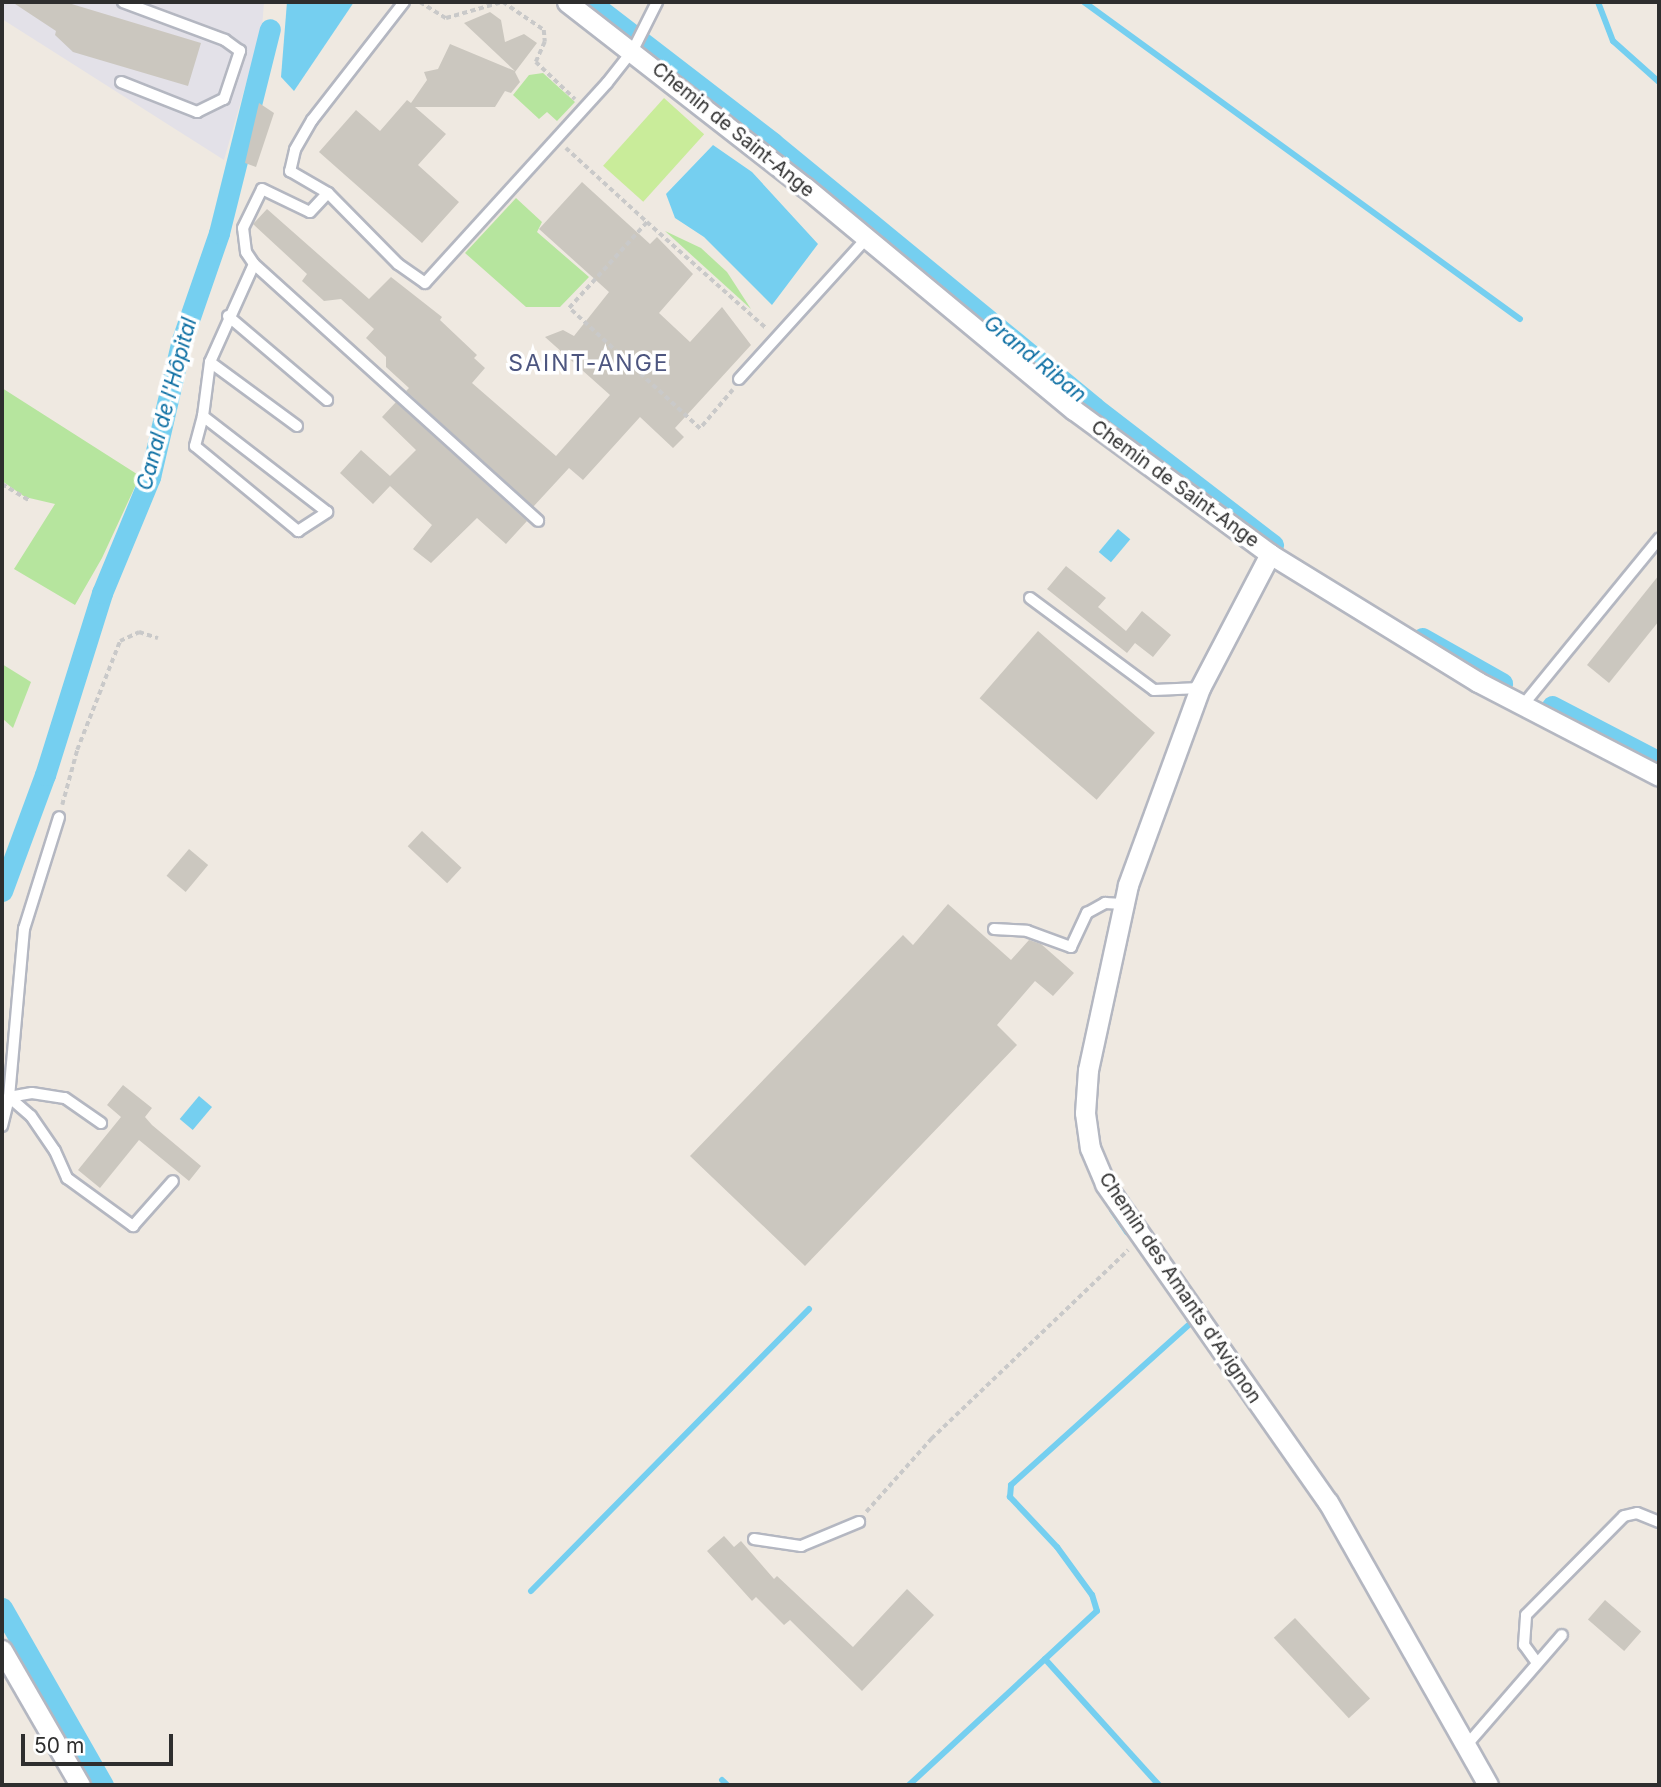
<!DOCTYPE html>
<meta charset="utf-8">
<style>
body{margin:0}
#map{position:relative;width:1661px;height:1787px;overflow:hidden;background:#efe9e1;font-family:Inter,sans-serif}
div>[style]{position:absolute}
.industrial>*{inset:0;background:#e3e1e8}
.green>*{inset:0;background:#b6e59e}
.pitch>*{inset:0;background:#c9ec9a;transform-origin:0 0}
.water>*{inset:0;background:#75cff0;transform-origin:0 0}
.stream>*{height:6px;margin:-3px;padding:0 3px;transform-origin:3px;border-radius:3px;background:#75cff0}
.canal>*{height:21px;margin:-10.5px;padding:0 10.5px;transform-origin:10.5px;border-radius:10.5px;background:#75cff0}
.building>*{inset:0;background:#cbc7bf;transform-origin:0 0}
.path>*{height:3.5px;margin-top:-1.75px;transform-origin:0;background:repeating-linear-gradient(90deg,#c9c9c9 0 5px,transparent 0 8.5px)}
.roads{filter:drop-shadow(2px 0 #b4b7c1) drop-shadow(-2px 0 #b4b7c1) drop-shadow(0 2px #b4b7c1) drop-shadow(0 -2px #b4b7c1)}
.service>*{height:10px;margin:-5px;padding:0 5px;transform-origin:5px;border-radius:5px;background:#fff}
.minor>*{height:19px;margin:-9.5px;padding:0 9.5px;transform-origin:9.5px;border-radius:9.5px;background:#fff}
span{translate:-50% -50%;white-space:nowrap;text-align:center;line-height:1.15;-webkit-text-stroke:7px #fff;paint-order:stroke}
.street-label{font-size:19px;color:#2e2e2e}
.water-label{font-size:21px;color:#0d6fa3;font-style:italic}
.quarter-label{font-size:23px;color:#4d5680;letter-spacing:2px}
.frame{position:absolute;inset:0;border:4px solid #2e2e2e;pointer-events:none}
.scale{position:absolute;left:21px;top:1734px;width:152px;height:32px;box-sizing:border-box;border:4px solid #2e2e2e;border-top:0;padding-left:9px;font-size:21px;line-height:24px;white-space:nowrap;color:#2e2e2e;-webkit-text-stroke:5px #fff;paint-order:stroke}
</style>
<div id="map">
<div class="industrial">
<i style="clip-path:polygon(2px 2px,264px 2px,262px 28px,224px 160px,2px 19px)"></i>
</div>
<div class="green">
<i style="clip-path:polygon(543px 73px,575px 102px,557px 121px,547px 112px,539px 119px,513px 95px,529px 75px)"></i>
<i style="clip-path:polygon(516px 198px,542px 222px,537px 232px,589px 277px,560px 307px,526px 307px,465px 253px)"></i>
<i style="clip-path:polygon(665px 231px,701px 248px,727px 272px,751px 309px)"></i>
<i style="clip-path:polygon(2px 388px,140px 476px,102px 558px,75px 605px,14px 569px,55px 504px,25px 497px,2px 481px)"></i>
<i style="clip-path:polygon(2px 664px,31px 682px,13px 728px,2px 718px)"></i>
</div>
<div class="pitch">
<i style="left:664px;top:98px;width:54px;height:91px;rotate:42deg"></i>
</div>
<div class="water">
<i style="clip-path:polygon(287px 2px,354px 2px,294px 91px,281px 77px)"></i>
<i style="clip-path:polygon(713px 145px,752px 172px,818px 244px,772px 305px,704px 237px,675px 218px,666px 194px)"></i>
<i style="left:1118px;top:529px;width:16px;height:30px;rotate:40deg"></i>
<i style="left:199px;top:1096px;width:17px;height:30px;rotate:40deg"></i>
</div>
<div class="stream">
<i style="left:1084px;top:2px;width:539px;rotate:36.02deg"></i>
<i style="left:1598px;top:2px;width:42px;rotate:69deg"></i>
<i style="left:1613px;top:41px;width:62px;rotate:41.7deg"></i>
<i style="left:1112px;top:1210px;width:27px;rotate:56deg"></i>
<i style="left:531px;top:1591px;width:396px;rotate:-45.4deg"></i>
<i style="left:1045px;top:1659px;width:170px;rotate:47.9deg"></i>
<i style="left:722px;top:1780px;width:7px;rotate:45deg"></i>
<i style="left:909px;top:1785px;width:256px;rotate:-42.8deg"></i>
<i style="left:1097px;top:1611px;width:17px;rotate:-107deg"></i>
<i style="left:1092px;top:1595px;width:59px;rotate:-126.1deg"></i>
<i style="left:1057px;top:1547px;width:69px;rotate:-133.2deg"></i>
<i style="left:1010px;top:1497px;width:12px;rotate:-85deg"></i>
<i style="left:1011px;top:1485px;width:242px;rotate:-42deg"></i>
<i style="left:1191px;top:1323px;width:6px;rotate:-121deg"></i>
</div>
<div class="canal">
<i style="left:590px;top:2px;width:231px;rotate:37.6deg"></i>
<i style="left:773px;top:143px;width:416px;rotate:39.4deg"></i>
<i style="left:1094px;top:407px;width:226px;rotate:37.6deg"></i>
<i style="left:1422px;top:638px;width:92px;rotate:29.4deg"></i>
<i style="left:1552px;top:706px;width:121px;rotate:27.6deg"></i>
<i style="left:2px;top:891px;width:124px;rotate:-69.7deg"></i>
<i style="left:45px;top:775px;width:191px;rotate:-72.6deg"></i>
<i style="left:102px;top:593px;width:126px;rotate:-67.5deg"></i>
<i style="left:150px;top:477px;width:141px;rotate:-76.9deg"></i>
<i style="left:182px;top:340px;width:113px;rotate:-70.9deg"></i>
<i style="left:219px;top:233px;width:210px;rotate:-76deg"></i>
<i style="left:2px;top:1608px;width:204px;rotate:60.3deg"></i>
</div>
<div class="building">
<i style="clip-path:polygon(12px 2px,65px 2px,201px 43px,188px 86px,73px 52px,55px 35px,56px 31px)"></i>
<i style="clip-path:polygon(490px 12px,501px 20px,505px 42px,524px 34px,537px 43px,515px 72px,520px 82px,511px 93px,505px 91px,495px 107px,415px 107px,446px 134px,418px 165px,459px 202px,422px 243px,319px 152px,356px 110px,380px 131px,407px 100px,411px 103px,427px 80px,424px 72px,438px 69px,450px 44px,515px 71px,464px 23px)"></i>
<i style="clip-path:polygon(259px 103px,274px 113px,256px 167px,245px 163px)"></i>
<i style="clip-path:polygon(582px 182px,650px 244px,657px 237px,693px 274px,659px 313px,690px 342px,722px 307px,751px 345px,675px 428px,684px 437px,673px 448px,640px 417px,583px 480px,569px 468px,533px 507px,406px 391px,409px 388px,386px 367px,386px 357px,366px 338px,374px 329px,341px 299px,324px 301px,302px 281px,307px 274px,253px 224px,267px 209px,369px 299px,391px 277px,442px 317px,440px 320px,477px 355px,474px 358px,485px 368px,472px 383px,556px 456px,610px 395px,545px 337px,563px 330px,574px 336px,609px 292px,539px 229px)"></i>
<i style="clip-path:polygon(396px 402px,527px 521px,506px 544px,477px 518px,431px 563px,413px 549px,432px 525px,390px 486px,373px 504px,340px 473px,361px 450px,390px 476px,416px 450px,382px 417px)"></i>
<i style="clip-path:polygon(1066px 566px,1106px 598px,1098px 607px,1126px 631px,1142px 611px,1171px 635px,1153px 657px,1135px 643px,1127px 653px,1047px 589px)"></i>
<i style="clip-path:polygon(1659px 575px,1659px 621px,1609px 683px,1587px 665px)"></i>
<i style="left:1038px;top:631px;width:155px;height:89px;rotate:41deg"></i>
<i style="left:422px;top:831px;width:54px;height:21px;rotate:43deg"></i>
<i style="left:189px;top:849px;width:25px;height:35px;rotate:40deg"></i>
<i style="clip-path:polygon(948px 904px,1011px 960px,1029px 940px,1041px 944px,1074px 973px,1053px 996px,1035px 981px,997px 1025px,1017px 1045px,805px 1266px,690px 1156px,903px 935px,913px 945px)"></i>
<i style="clip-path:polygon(123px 1085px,152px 1108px,145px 1117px,152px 1125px,201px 1166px,189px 1181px,139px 1140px,100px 1188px,78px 1170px,121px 1117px,107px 1105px)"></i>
<i style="clip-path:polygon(724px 1536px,734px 1547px,741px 1541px,774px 1579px,777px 1576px,853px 1647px,907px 1589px,934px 1615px,862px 1691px,790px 1620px,784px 1625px,756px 1597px,752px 1601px,707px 1551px)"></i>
<i style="left:1605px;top:1600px;width:48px;height:26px;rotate:41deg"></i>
<i style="left:1295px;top:1618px;width:110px;height:29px;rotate:47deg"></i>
</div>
<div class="path">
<i style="left:420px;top:2px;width:31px;rotate:32deg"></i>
<i style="left:446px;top:18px;width:58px;rotate:-15.9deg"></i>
<i style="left:503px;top:2px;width:50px;rotate:34.3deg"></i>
<i style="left:544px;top:30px;width:12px;rotate:85deg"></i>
<i style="left:545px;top:42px;width:22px;rotate:114deg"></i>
<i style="left:536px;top:62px;width:54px;rotate:43.5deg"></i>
<i style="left:566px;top:148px;width:110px;rotate:42.4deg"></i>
<i style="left:733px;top:390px;width:51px;rotate:130.2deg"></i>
<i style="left:700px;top:429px;width:178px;rotate:-137.3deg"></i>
<i style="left:569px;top:308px;width:116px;rotate:-47.8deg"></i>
<i style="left:647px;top:222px;width:161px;rotate:41.7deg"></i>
<i style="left:2px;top:484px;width:33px;rotate:31deg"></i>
<i style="left:62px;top:805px;width:57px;rotate:-74.7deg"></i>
<i style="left:77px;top:750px;width:117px;rotate:-68.5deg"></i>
<i style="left:120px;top:641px;width:21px;rotate:-25deg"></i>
<i style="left:139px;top:632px;width:20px;rotate:18deg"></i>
<i style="left:866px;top:1512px;width:98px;rotate:-48.3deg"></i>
<i style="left:931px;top:1439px;width:273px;rotate:-43.8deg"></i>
</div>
<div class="roads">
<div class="service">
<i style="left:404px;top:2px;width:150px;rotate:127.9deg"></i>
<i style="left:312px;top:120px;width:34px;rotate:120deg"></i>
<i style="left:295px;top:150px;width:22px;rotate:103deg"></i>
<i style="left:290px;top:171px;width:44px;rotate:30.1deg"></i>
<i style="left:328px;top:193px;width:100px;rotate:45.4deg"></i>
<i style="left:398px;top:264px;width:33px;rotate:35deg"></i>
<i style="left:425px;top:283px;width:270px;rotate:-47.7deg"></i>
<i style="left:607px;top:83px;width:42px;rotate:-51.8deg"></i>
<i style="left:633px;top:50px;width:54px;rotate:-63.4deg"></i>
<i style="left:121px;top:82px;width:82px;rotate:21.5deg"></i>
<i style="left:197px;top:112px;width:30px;rotate:-26deg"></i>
<i style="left:224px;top:99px;width:51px;rotate:-71.6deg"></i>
<i style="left:240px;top:51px;width:19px;rotate:-144deg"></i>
<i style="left:225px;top:40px;width:109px;rotate:-159.6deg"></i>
<i style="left:254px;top:264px;width:383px;rotate:42.1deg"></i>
<i style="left:228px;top:316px;width:130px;rotate:40.3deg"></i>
<i style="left:739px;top:379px;width:190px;rotate:-47.8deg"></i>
<i style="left:203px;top:416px;width:31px;rotate:105deg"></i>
<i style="left:195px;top:446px;width:134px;rotate:39.5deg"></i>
<i style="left:298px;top:531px;width:35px;rotate:-33deg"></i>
<i style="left:327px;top:512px;width:157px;rotate:-142.3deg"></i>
<i style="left:203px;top:416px;width:54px;rotate:-82.6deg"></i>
<i style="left:297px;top:426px;width:108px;rotate:-143.7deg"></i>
<i style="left:210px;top:362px;width:107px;rotate:-65.8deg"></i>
<i style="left:254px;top:264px;width:14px;rotate:-124deg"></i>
<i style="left:246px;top:252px;width:24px;rotate:-97deg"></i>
<i style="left:243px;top:228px;width:43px;rotate:-64deg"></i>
<i style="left:262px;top:189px;width:53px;rotate:25.6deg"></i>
<i style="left:310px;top:212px;width:26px;rotate:-47deg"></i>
<i style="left:1030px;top:598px;width:154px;rotate:36.6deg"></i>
<i style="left:1154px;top:690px;width:46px;rotate:-2.5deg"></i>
<i style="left:1523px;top:705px;width:215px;rotate:-50.7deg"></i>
<i style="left:994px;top:929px;width:33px;rotate:3deg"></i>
<i style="left:1027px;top:931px;width:47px;rotate:20deg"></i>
<i style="left:1071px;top:947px;width:38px;rotate:-65deg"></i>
<i style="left:1087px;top:913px;width:21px;rotate:-29deg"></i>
<i style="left:1105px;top:903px;width:18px;rotate:3deg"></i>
<i style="left:9px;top:1097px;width:29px;rotate:41deg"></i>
<i style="left:31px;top:1116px;width:42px;rotate:55.6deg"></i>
<i style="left:55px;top:1151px;width:30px;rotate:66deg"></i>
<i style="left:67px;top:1178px;width:82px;rotate:36deg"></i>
<i style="left:133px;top:1226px;width:60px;rotate:-48.4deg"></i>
<i style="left:9px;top:1097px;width:23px;rotate:-10deg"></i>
<i style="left:32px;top:1093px;width:33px;rotate:9deg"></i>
<i style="left:65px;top:1098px;width:44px;rotate:34.8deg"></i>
<i style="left:2px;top:1126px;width:30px;rotate:-76deg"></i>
<i style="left:9px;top:1097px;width:169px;rotate:-84.9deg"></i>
<i style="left:24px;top:929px;width:117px;rotate:-72.6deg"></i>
<i style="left:754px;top:1539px;width:48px;rotate:8.5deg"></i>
<i style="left:801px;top:1546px;width:63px;rotate:-22.5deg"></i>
<i style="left:1535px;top:1660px;width:19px;rotate:-126deg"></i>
<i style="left:1524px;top:1645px;width:30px;rotate:-86deg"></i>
<i style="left:1526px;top:1615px;width:139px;rotate:-45.3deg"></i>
<i style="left:1624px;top:1516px;width:13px;rotate:-13deg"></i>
<i style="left:1637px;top:1513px;width:24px;rotate:22deg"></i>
<i style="left:1465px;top:1747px;width:148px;rotate:-49.1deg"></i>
</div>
<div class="minor">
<i style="left:567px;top:2px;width:301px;rotate:37.9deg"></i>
<i style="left:805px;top:187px;width:349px;rotate:39.7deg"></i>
<i style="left:1074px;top:410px;width:243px;rotate:36.3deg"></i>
<i style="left:1270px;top:554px;width:244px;rotate:31.6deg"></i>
<i style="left:1478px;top:682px;width:204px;rotate:27.4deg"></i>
<i style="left:1270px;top:554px;width:151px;rotate:117.6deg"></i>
<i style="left:1200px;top:688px;width:210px;rotate:110.1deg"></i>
<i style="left:1128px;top:885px;width:189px;rotate:102.2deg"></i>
<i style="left:1088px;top:1070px;width:43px;rotate:94deg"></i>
<i style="left:1085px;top:1113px;width:35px;rotate:82deg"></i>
<i style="left:1090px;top:1148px;width:39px;rotate:67deg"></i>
<i style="left:1105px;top:1184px;width:388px;rotate:55deg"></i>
<i style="left:1328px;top:1502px;width:325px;rotate:60.5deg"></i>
<i style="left:2px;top:1650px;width:156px;rotate:60deg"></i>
</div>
</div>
<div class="street-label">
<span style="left:733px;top:130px;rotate:39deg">Chemin de Saint-Ange</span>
<span style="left:1175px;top:484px;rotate:36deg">Chemin de Saint-Ange</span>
<span style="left:1180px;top:1288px;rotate:56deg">Chemin des Amants d'Avignon</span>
</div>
<div class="water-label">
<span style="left:1035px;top:359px;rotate:39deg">Grand Riban</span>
<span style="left:167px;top:404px;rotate:-75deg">Canal de l'Hôpital</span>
</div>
<div class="quarter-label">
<span style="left:589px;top:363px">SAINT-ANGE</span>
</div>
<div class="frame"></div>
<div class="scale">50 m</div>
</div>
